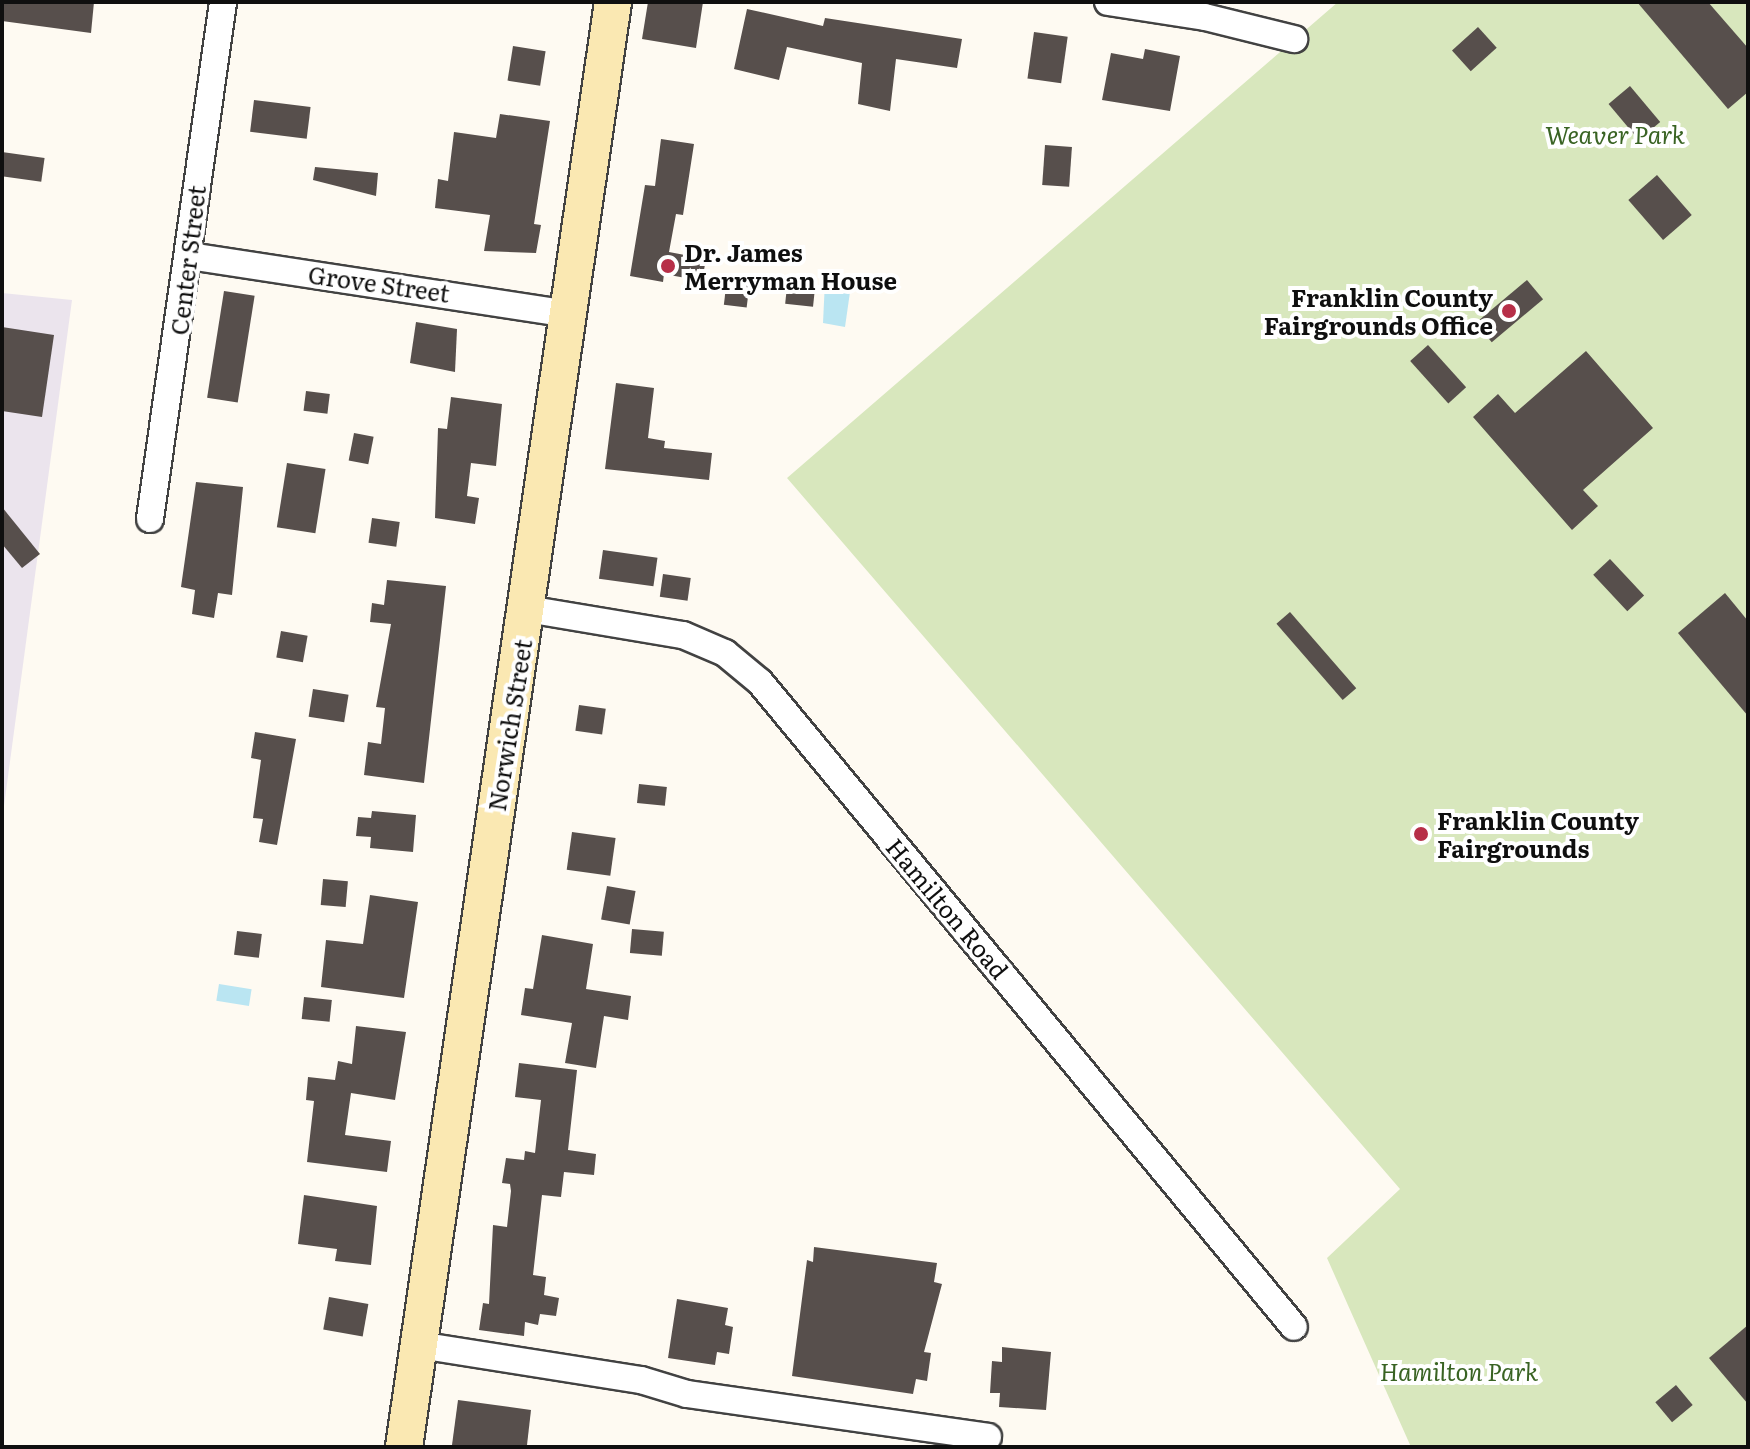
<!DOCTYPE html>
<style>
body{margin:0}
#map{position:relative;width:1750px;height:1449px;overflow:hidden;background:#fefaf2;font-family:Literata,serif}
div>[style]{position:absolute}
.industrial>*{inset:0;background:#ebe4ed}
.green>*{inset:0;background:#d8e7bd}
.water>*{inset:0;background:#bae5f2;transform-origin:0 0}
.building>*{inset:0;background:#574f4c;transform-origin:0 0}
.roads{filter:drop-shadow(2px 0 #424242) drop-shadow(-2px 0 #424242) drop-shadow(0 2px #424242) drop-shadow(0 -2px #424242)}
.street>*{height:26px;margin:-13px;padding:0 13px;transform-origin:13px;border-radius:13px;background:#fff}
.secondary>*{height:36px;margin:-18px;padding:0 18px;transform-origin:18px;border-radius:18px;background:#fae8b2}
.dots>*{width:22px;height:22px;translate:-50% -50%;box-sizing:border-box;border:4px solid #fff;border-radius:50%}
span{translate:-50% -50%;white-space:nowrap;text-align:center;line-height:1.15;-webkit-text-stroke:8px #fff;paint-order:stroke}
.park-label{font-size:24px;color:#396323;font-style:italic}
.poi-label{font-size:24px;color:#0f0f0f;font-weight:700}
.left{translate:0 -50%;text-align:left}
.right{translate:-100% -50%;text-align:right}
.street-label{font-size:24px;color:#0f0f0f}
.frame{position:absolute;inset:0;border:4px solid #0f0f0f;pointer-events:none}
</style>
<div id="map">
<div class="industrial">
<i style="clip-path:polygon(2px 293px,72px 300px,2px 821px)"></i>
</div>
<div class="green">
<i style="clip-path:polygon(1338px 2px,1748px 2px,1748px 1447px,1411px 1447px,1327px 1258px,1400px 1189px,787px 478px)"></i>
</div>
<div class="water">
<i style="clip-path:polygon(825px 281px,851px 285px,845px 327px,823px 323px)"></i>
<i style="left:219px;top:984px;width:33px;height:17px;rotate:9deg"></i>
</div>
<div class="building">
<i style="clip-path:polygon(2px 2px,94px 2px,91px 33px,2px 21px)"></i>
<i style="clip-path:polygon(648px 2px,703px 2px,696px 48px,642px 39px)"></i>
<i style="clip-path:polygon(1637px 2px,1708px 2px,1748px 48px,1748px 92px,1728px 109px)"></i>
<i style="clip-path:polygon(747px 9px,823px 26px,825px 18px,962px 39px,957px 68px,896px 59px,890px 111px,858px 104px,862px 63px,787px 47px,779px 80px,734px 69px)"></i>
<i style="left:1478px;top:27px;width:28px;height:35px;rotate:48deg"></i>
<i style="left:1034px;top:32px;width:34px;height:47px;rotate:8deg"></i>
<i style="left:513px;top:46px;width:33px;height:35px;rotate:9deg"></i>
<i style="clip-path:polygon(1145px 49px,1180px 56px,1170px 111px,1102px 100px,1111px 53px,1143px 59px)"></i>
<i style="left:1630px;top:86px;width:47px;height:28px;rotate:50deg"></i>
<i style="left:254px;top:100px;width:57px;height:32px;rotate:7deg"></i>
<i style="clip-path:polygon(500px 114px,550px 121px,534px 224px,541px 225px,536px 253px,484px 251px,490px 215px,435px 208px,438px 179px,448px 181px,454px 132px,496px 138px)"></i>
<i style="clip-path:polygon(661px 139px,694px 144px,683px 215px,676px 214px,669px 252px,706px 259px,702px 281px,664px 274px,663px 282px,630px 276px,645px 185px,655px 186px)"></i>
<i style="left:1045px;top:145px;width:27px;height:40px;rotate:4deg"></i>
<i style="left:2px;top:152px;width:43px;height:24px;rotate:8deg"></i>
<i style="clip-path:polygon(315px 167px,378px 173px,376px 196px,313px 180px)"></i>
<i style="left:1657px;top:175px;width:53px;height:38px;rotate:49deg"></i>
<i style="left:788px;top:277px;width:28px;height:27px;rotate:6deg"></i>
<i style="left:727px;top:279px;width:23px;height:26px;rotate:7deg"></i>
<i style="left:1527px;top:280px;width:25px;height:67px;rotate:50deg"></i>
<i style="left:224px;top:291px;width:31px;height:108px;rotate:9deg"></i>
<i style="clip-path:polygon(416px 322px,457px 329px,455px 372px,410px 363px)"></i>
<i style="clip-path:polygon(2px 327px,54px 335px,42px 417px,2px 411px)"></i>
<i style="left:1428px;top:345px;width:57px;height:24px;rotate:48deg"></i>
<i style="clip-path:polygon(1586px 351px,1653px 428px,1583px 490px,1598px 506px,1572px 530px,1473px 417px,1498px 394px,1515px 413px)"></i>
<i style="clip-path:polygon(616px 383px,654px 388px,648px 438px,665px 441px,664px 448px,712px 453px,709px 480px,605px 469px)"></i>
<i style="left:306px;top:391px;width:24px;height:20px;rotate:7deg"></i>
<i style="clip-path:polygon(451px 397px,502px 404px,496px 466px,471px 463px,467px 496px,479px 498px,475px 524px,435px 518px,438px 428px,447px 429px)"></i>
<i style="left:354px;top:433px;width:20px;height:28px;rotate:11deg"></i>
<i style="left:287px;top:463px;width:39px;height:65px;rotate:9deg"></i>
<i style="clip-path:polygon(196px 482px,243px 487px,232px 595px,218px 593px,214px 618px,192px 614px,195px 590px,181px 587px)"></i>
<i style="clip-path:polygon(2px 507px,40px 554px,22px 568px,2px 544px)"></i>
<i style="left:372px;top:518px;width:28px;height:25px;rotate:8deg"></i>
<i style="left:603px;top:550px;width:55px;height:29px;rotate:8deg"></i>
<i style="left:1610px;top:559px;width:50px;height:23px;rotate:47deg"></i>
<i style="left:663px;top:574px;width:28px;height:23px;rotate:8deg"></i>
<i style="clip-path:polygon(387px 580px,446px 586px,424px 783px,364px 775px,368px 742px,381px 744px,385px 708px,376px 707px,391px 624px,370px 622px,372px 603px,384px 605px)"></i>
<i style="clip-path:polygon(1725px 593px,1748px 621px,1748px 716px,1678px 633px)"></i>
<i style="left:1290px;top:612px;width:101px;height:18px;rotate:49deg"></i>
<i style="left:281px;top:631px;width:27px;height:27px;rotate:10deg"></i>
<i style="left:313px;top:689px;width:36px;height:28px;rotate:9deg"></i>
<i style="left:579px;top:705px;width:27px;height:26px;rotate:8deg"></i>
<i style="clip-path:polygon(255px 732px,296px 739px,277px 845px,259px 842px,263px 819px,253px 818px,261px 760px,251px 758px)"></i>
<i style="left:639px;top:784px;width:28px;height:19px;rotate:6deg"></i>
<i style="clip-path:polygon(372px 811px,416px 815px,413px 852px,370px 848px,371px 837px,356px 836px,358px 817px,371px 818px)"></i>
<i style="left:572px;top:832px;width:44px;height:38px;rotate:8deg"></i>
<i style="left:323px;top:879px;width:25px;height:26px;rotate:5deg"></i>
<i style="left:607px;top:886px;width:29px;height:34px;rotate:10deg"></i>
<i style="clip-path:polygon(370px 895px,418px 902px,404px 998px,321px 987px,326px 940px,363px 944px)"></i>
<i style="left:632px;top:929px;width:32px;height:24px;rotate:5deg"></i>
<i style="left:237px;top:931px;width:25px;height:24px;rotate:7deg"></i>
<i style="clip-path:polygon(542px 935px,593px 944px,586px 989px,631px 996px,628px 1020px,604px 1016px,596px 1068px,565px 1063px,572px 1023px,521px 1015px,525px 988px,533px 989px)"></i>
<i style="left:304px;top:997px;width:28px;height:22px;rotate:6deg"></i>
<i style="clip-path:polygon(356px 1026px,406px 1032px,395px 1100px,351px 1093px,345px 1135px,391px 1141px,387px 1172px,307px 1162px,314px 1101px,306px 1100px,308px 1077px,335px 1080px,338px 1061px,352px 1064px)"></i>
<i style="clip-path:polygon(519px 1063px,577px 1070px,568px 1150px,596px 1154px,594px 1175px,564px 1172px,561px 1197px,542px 1195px,533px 1275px,546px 1277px,544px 1295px,559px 1298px,556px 1316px,540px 1314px,538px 1325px,525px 1322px,524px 1336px,479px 1330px,483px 1303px,489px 1304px,493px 1225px,507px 1227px,511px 1191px,510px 1184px,502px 1183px,506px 1158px,524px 1160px,525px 1151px,535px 1153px,541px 1100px,515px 1097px)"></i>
<i style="clip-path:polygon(304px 1195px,377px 1206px,371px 1265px,335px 1261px,337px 1249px,298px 1244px)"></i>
<i style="clip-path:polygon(814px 1247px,937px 1263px,934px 1282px,942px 1284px,924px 1352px,931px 1353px,927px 1381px,916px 1379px,913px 1394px,792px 1376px,807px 1260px,813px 1262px)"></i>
<i style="left:329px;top:1297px;width:40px;height:33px;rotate:10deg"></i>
<i style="clip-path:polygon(677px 1299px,728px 1308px,725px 1325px,733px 1327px,729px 1354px,717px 1352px,715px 1365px,668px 1358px)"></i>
<i style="clip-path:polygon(1748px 1325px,1748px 1404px,1709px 1358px)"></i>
<i style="clip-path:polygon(1002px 1347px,1051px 1352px,1046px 1410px,999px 1407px,1000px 1393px,990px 1393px,992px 1361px,1002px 1362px)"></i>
<i style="left:1676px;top:1385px;width:26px;height:27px;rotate:50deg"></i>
<i style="clip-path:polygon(458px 1400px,531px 1410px,527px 1445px,452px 1445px)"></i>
</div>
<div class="roads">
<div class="street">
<i style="left:1108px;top:2px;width:98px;rotate:8.8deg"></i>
<i style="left:1205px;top:17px;width:92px;rotate:13.9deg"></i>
<i style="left:190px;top:256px;width:381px;rotate:8.7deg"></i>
<i style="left:150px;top:519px;width:522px;rotate:-81.96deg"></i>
<i style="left:527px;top:609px;width:158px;rotate:9.5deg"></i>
<i style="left:683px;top:635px;width:46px;rotate:23.2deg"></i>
<i style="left:725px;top:653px;width:45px;rotate:39.6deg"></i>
<i style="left:760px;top:682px;width:837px;rotate:50.38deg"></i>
<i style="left:419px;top:1345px;width:225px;rotate:9deg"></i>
<i style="left:641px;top:1380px;width:48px;rotate:16.9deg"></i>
<i style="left:687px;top:1394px;width:304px;rotate:8.1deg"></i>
</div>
<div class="secondary">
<i style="left:404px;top:1447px;width:1460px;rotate:-81.77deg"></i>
</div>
</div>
<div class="dots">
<i style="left:668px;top:266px;background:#b72f48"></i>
<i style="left:1509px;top:311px;background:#b72f48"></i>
<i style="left:1421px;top:834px;background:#b72f48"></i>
</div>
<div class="park-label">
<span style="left:1615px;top:134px">Weaver Park</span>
<span style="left:1459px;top:1371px">Hamilton Park</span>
</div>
<div class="poi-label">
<span class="left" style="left:684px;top:266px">Dr. James<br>Merryman House</span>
<span class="right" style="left:1493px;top:311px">Franklin County<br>Fairgrounds Office</span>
<span class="left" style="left:1437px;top:834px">Franklin County<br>Fairgrounds</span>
</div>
<div class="street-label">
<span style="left:187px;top:260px;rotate:-83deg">Center Street</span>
<span style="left:379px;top:283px;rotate:8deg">Grove Street</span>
<span style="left:509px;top:725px;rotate:-81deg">Norwich Street</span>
<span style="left:948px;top:908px;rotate:50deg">Hamilton Road</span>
</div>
<div class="frame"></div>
</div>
